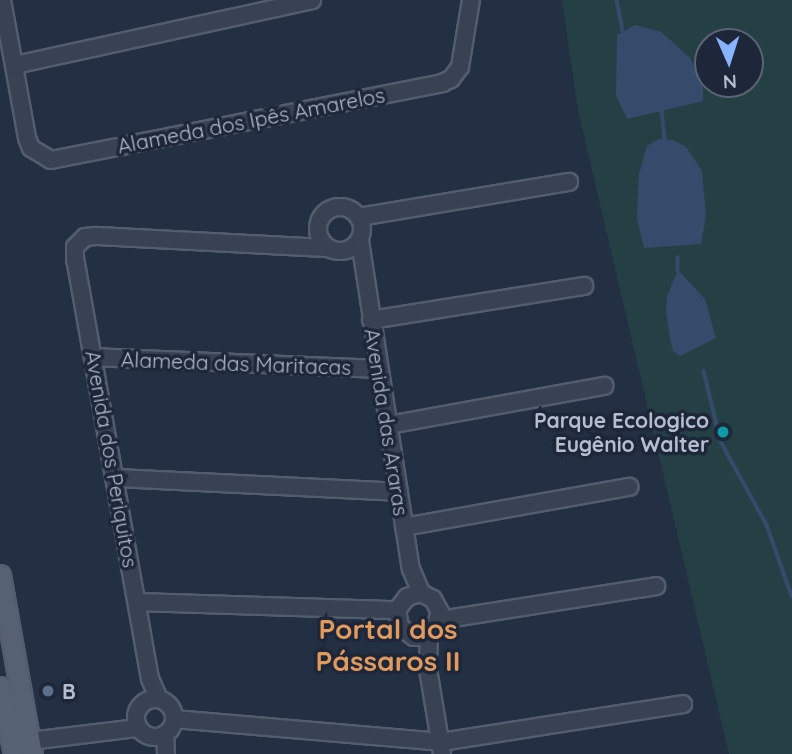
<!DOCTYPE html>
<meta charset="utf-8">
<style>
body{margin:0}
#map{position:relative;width:792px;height:754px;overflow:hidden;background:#233044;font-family:Quicksand,sans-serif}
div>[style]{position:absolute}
.green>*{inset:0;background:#254045}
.water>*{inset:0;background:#354b6c}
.stream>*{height:3.5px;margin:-1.75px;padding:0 1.75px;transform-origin:1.75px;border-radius:1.75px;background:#354b6c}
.roads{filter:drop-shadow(2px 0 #535d6d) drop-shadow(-2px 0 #535d6d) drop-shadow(0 2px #535d6d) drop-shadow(0 -2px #535d6d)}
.minor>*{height:16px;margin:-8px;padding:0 8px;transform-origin:8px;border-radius:8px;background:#384253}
.minor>.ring{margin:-8px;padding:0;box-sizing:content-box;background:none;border:16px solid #384253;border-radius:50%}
.major>*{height:19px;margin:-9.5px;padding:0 9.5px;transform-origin:9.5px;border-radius:9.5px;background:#566173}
.dots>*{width:19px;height:19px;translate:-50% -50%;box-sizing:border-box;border:4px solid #1d2739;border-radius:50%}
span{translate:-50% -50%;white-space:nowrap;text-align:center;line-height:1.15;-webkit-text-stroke:7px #1d2739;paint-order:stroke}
.street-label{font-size:21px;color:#b5becd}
.poi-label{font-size:21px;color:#b5becd;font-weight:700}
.right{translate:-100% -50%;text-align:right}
.left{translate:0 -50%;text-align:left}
.district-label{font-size:28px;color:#e1995c;font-weight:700}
.north{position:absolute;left:694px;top:28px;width:70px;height:70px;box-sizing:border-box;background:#1d2739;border:2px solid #5a6374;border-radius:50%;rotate:177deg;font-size:19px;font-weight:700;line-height:28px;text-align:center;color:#b5becd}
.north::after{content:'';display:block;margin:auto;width:24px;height:32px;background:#88b3ff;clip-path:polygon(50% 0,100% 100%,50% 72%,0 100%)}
</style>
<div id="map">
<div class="green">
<i style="clip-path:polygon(evenodd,562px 0,792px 0,792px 754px,729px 754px,578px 110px,562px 0,708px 42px,750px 42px,750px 84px,708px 84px,708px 42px)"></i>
</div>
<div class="water">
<i style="clip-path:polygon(635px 25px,661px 32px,690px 58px,703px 84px,703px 101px,627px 119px,616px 95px,617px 35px)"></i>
<i style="clip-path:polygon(659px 139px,673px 140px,686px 147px,702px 171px,706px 215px,701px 244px,644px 248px,637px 218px,639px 174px,647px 146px)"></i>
<i style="clip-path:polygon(678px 270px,705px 299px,716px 338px,680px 356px,673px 351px,670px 339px,666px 310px,667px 296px)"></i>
</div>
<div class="stream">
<i style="left:617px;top:0;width:31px;rotate:79deg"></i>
<i style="left:662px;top:110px;width:29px;rotate:84deg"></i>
<i style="left:678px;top:257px;width:13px;rotate:90deg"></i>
<i style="left:704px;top:371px;width:73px;rotate:76.5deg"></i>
<i style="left:721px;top:442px;width:95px;rotate:61deg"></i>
<i style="left:767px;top:525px;width:75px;rotate:70.6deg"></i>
</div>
<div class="roads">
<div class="minor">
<i style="left:2px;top:0;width:140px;rotate:79.7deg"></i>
<i style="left:27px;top:138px;width:11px;rotate:68deg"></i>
<i style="left:31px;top:148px;width:23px;rotate:31deg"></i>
<i style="left:51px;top:160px;width:399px;rotate:-11.1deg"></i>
<i style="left:442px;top:83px;width:10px;rotate:-24deg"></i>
<i style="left:451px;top:79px;width:15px;rotate:-53deg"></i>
<i style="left:460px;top:67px;width:68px;rotate:-80.7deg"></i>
<i style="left:15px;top:65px;width:304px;rotate:-12.3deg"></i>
<i class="ring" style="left:318px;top:207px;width:28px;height:28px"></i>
<i style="left:359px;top:217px;width:213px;rotate:-9.5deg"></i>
<i style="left:360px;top:241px;width:332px;rotate:81.2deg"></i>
<i style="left:411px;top:569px;width:26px;rotate:67deg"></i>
<i style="left:421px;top:593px;width:13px;rotate:27deg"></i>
<i style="left:433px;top:599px;width:15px;rotate:62deg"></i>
<i style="left:440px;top:612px;width:19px;rotate:108deg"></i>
<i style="left:434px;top:630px;width:14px;rotate:150deg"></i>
<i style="left:422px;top:637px;width:8px;rotate:180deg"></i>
<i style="left:414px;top:637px;width:17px;rotate:-144deg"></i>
<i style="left:400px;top:627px;width:17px;rotate:-100deg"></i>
<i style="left:397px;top:610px;width:16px;rotate:-52deg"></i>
<i style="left:407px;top:597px;width:15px;rotate:-16deg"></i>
<i style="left:371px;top:320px;width:216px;rotate:-9.1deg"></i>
<i style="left:93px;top:357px;width:286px;rotate:2.4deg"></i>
<i style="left:389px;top:425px;width:219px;rotate:-10.3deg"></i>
<i style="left:115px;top:478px;width:284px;rotate:2.8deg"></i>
<i style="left:404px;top:527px;width:229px;rotate:-10.1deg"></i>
<i style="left:138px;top:602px;width:259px;rotate:1.8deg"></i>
<i style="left:440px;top:620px;width:219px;rotate:-8.9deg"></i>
<i style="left:429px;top:634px;width:35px;rotate:92deg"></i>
<i style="left:428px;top:669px;width:86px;rotate:80.6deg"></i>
<i style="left:159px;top:699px;width:22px;rotate:-114deg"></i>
<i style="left:150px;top:679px;width:426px;rotate:-100.1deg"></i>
<i style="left:75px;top:260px;width:13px;rotate:-90deg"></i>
<i style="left:75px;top:247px;width:14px;rotate:-45deg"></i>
<i style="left:85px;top:237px;width:11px;rotate:-5deg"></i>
<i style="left:96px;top:236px;width:231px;rotate:3deg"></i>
<i class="ring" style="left:136px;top:699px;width:22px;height:22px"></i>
<i style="left:174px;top:719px;width:268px;rotate:4.9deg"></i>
<i style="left:441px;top:742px;width:245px;rotate:-8.9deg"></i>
<i style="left:165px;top:734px;width:20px;rotate:87deg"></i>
<i style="left:30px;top:741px;width:109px;rotate:-6.9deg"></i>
</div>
<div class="major">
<i style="left:0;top:575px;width:182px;rotate:79.9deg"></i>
<i style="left:0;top:687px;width:68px;rotate:78.2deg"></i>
</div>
</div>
<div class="dots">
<i style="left:723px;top:432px;background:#0f9aa8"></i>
<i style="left:48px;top:691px;background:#5c6f8a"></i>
</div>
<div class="street-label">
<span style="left:251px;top:120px;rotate:-11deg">Alameda dos Ipês Amarelos</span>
<span style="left:236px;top:363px;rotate:2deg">Alameda das Maritacas</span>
<span style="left:387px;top:422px;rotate:81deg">Avenida das Araras</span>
<span style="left:112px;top:459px;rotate:80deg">Avenida dos Periquitos</span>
</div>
<div class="poi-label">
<span class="right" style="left:709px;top:432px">Parque Ecologico<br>Eugênio Walter</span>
<span class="left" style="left:62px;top:691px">B</span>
</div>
<div class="district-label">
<span style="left:388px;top:645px">Portal dos<br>Pássaros II</span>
</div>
<div class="north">N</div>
</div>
